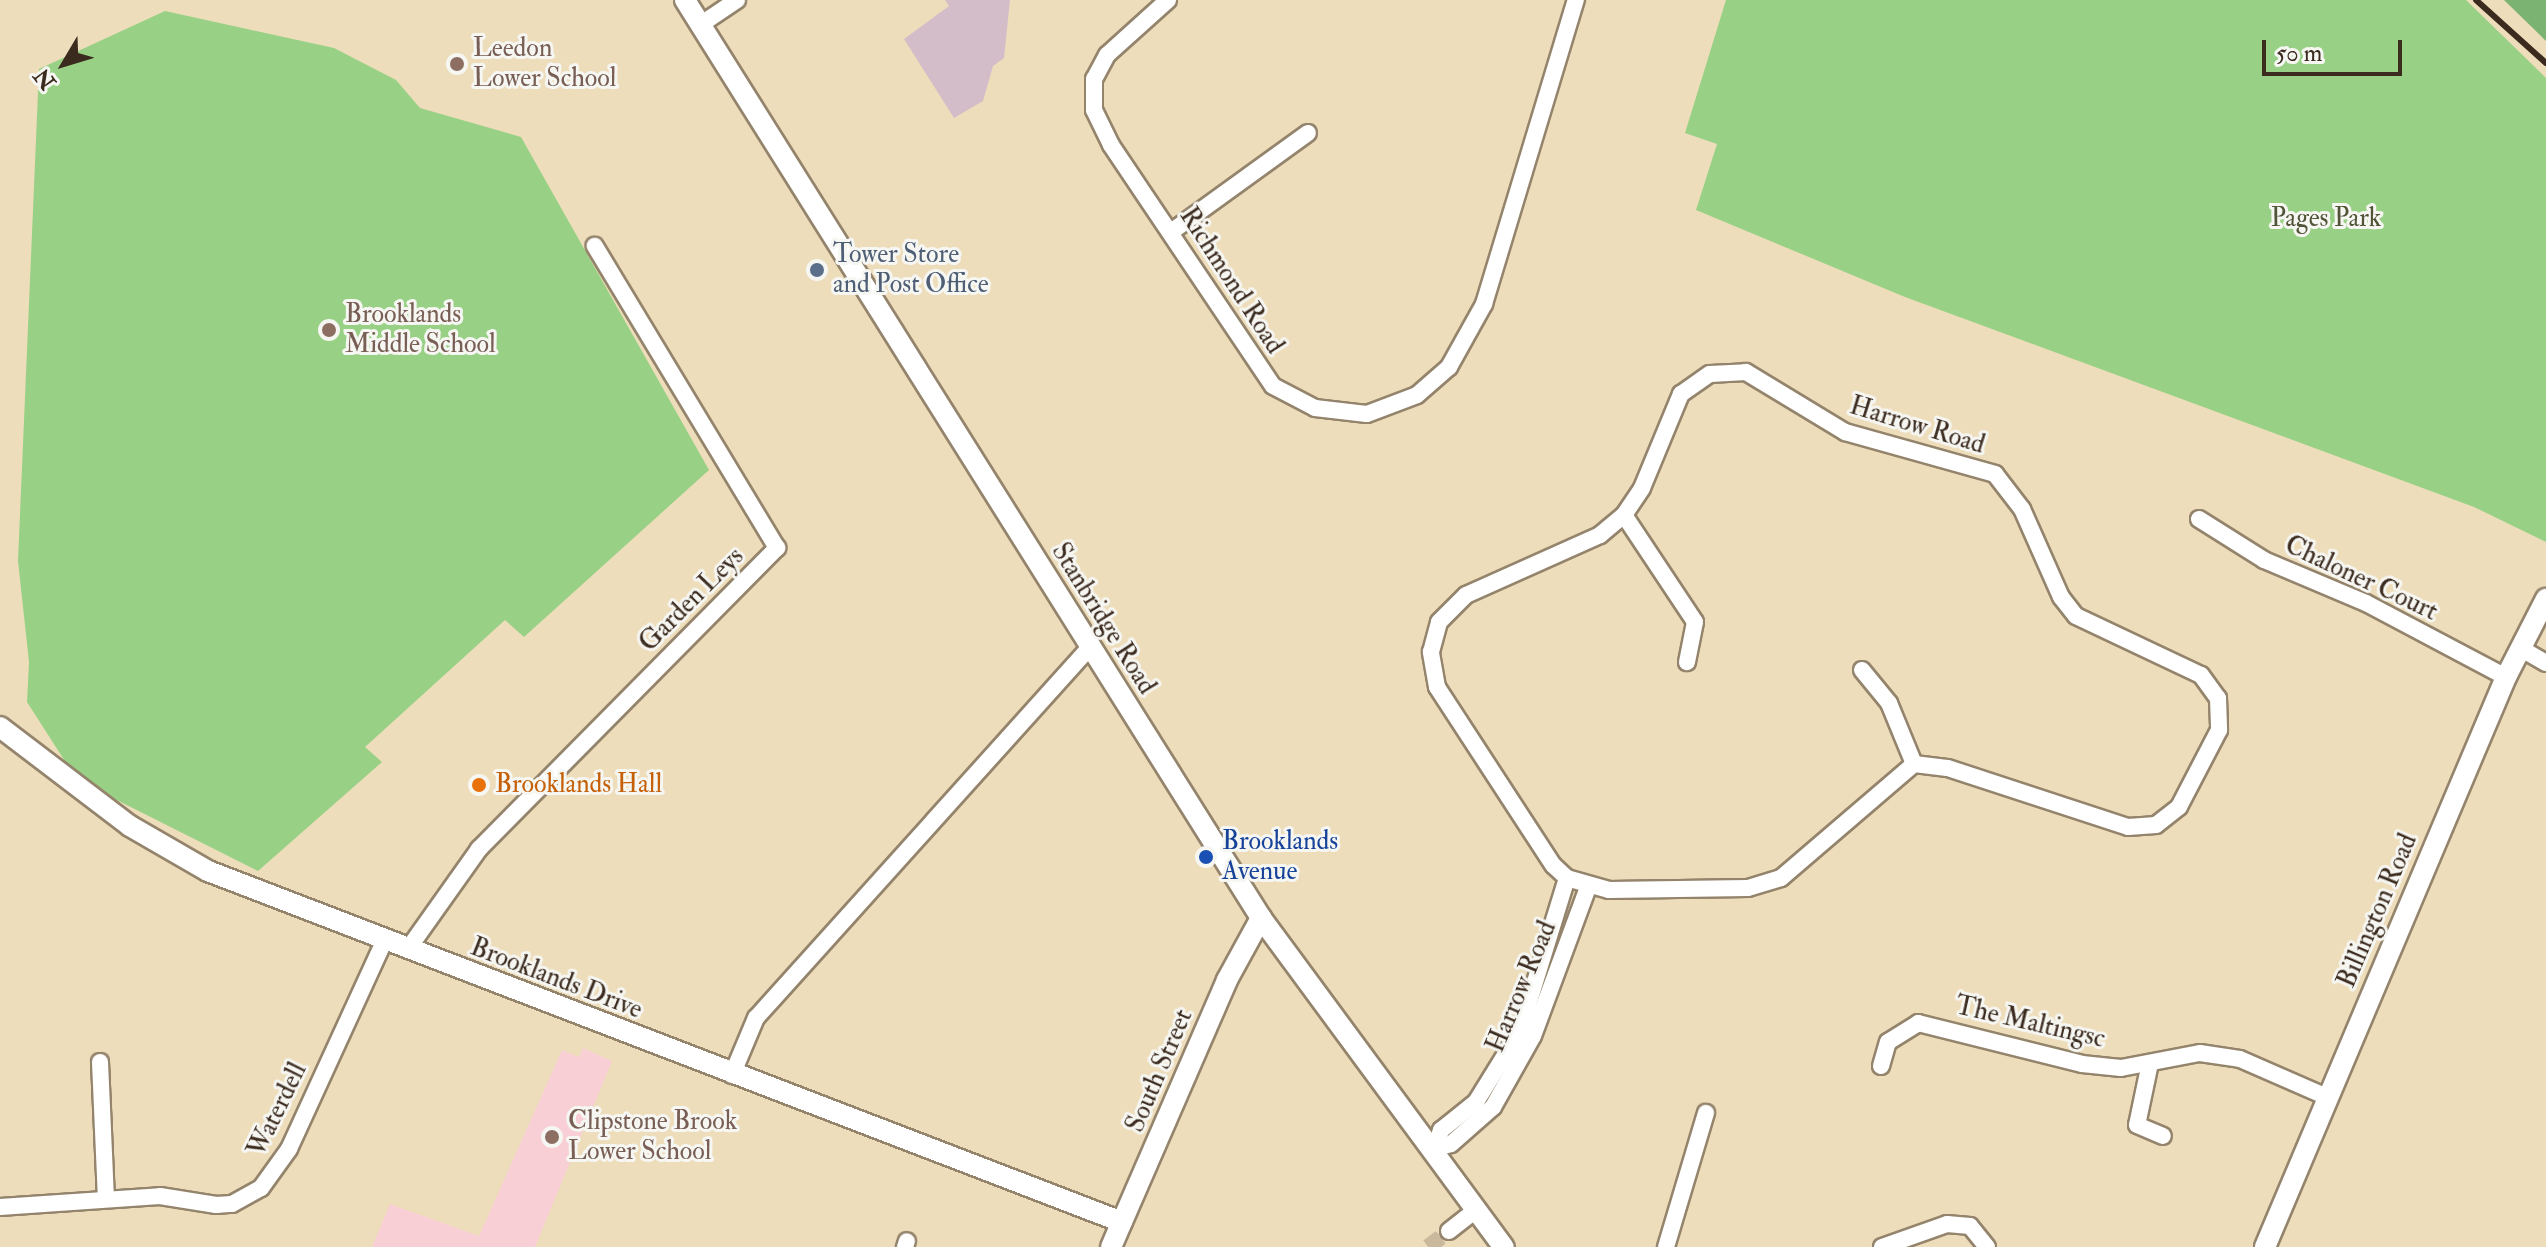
<!DOCTYPE html>
<style>
body{margin:0}
#map{position:relative;width:2546px;height:1247px;overflow:hidden;background:#edb;font-family:"IM FELL Double Pica",serif}
div>[style]{position:absolute}
.built>*{inset:0;background:#f7cfd4}
.industrial>*{inset:0;background:#d2bdc8}
.green>*{inset:0;background:#98d185}
.forest>*{inset:0;background:#7ab372}
.minor-tunnel>*{height:16px;margin-top:-8px;transform-origin:0;background:repeating-linear-gradient(90deg,#cab99c 0 16px,transparent 0 24px)}
.roads{filter:drop-shadow(2px 0 #94846c) drop-shadow(-2px 0 #94846c) drop-shadow(0 2px #94846c) drop-shadow(0 -2px #94846c)}
.minor>*{height:16px;margin:-8px;padding:0 8px;transform-origin:8px;border-radius:8px;background:#fff}
.tertiary>*{height:20px;margin:-10px;padding:0 10px;transform-origin:10px;border-radius:10px;background:#fff}
.rail>*{height:6px;margin:-3px;padding:0 3px;transform-origin:3px;border-radius:3px;background:#3b2a1e}
.dots>*{width:22px;height:22px;translate:-50% -50%;box-sizing:border-box;border:4px solid #f6f6f2;border-radius:50%}
span{translate:-50% -50%;white-space:nowrap;text-align:center;line-height:1.15;-webkit-text-stroke:6px #f6f6f2;paint-order:stroke}
.education-label{font-size:26px;color:#785e54}
.left{translate:0 -50%;text-align:left}
.park-label{font-size:26px;color:#525438}
.service-label{font-size:26px;color:#4e5e75}
.street-label{font-size:26px;color:#3b2a1e}
.food-label{font-size:26px;color:#c56008}
.transit-label{font-size:26px;color:#164399}
.north{position:absolute;left:24px;top:24px;width:80px;height:80px;-webkit-text-stroke:6px #f6f6f2;paint-order:stroke;rotate:232deg;font-size:22px;font-weight:700;line-height:32px;text-align:center;color:#3b2a1e}
.north::after{content:'';display:block;margin:auto;width:28px;height:36px;background:#3b2a1e;clip-path:polygon(50% 0,100% 100%,50% 72%,0 100%)}
.scale{position:absolute;left:2262px;top:40px;width:140px;height:36px;box-sizing:border-box;border:4px solid #3b2a1e;border-top:0;padding-left:10px;font-size:24px;line-height:28px;white-space:nowrap;color:#3b2a1e;-webkit-text-stroke:6px #f6f6f2;paint-order:stroke}
</style>
<div id="map">
<div class="built">
<i style="clip-path:polygon(583px 1048px,612px 1061px,535px 1247px,372px 1247px,390px 1204px,479px 1236px,562px 1050px,579px 1057px)"></i>
</div>
<div class="industrial">
<i style="clip-path:polygon(945px 0,1010px 0,1004px 58px,993px 66px,983px 101px,954px 118px,904px 39px,949px 6px)"></i>
</div>
<div class="green">
<i style="clip-path:polygon(1726px 0,2466px 0,2546px 78px,2546px 542px,2474px 507px,1905px 297px,1696px 210px,1717px 144px,1685px 133px)"></i>
<i style="clip-path:polygon(165px 11px,334px 48px,396px 80px,420px 108px,521px 137px,709px 470px,524px 637px,505px 620px,365px 747px,382px 762px,258px 871px,77px 780px,27px 702px,29px 662px,18px 561px,39px 69px)"></i>
</div>
<div class="forest">
<i style="clip-path:polygon(2504px 0,2546px 0,2546px 41px)"></i>
</div>
<div class="minor-tunnel">
<i style="left:1428px;top:1247px;width:26px;rotate:-37deg"></i>
</div>
<div class="roads">
<div class="minor">
<i style="left:1168px;top:0;width:82px;rotate:138deg"></i>
<i style="left:1107px;top:55px;width:27px;rotate:118deg"></i>
<i style="left:1094px;top:79px;width:31px;rotate:90deg"></i>
<i style="left:1094px;top:110px;width:39px;rotate:64deg"></i>
<i style="left:1111px;top:145px;width:290px;rotate:56.1deg"></i>
<i style="left:1273px;top:386px;width:47px;rotate:27.6deg"></i>
<i style="left:1315px;top:408px;width:52px;rotate:6.6deg"></i>
<i style="left:1367px;top:414px;width:53px;rotate:-20.8deg"></i>
<i style="left:1417px;top:395px;width:43px;rotate:-41.2deg"></i>
<i style="left:1449px;top:367px;width:72px;rotate:-60.9deg"></i>
<i style="left:1484px;top:304px;width:318px;rotate:-73.2deg"></i>
<i style="left:703px;top:23px;width:41px;rotate:-34.1deg"></i>
<i style="left:1171px;top:232px;width:169px;rotate:-35.9deg"></i>
<i style="left:1746px;top:372px;width:116px;rotate:31.2deg"></i>
<i style="left:1845px;top:432px;width:156px;rotate:15.6deg"></i>
<i style="left:1995px;top:474px;width:44px;rotate:52.4deg"></i>
<i style="left:2022px;top:509px;width:96px;rotate:66.1deg"></i>
<i style="left:2061px;top:597px;width:24px;rotate:52deg"></i>
<i style="left:2076px;top:616px;width:138px;rotate:25.3deg"></i>
<i style="left:2201px;top:675px;width:29px;rotate:54deg"></i>
<i style="left:2218px;top:698px;width:32px;rotate:88deg"></i>
<i style="left:2219px;top:730px;width:87px;rotate:117.5deg"></i>
<i style="left:2179px;top:807px;width:29px;rotate:142deg"></i>
<i style="left:2156px;top:825px;width:28px;rotate:176deg"></i>
<i style="left:2128px;top:827px;width:190px;rotate:-161.9deg"></i>
<i style="left:1947px;top:768px;width:33px;rotate:-173deg"></i>
<i style="left:1914px;top:764px;width:175px;rotate:139.4deg"></i>
<i style="left:1781px;top:878px;width:34px;rotate:163deg"></i>
<i style="left:1748px;top:888px;width:139px;rotate:179.2deg"></i>
<i style="left:1609px;top:890px;width:44px;rotate:-164.1deg"></i>
<i style="left:1567px;top:878px;width:19px;rotate:-137deg"></i>
<i style="left:1553px;top:865px;width:212px;rotate:-123.1deg"></i>
<i style="left:1437px;top:687px;width:36px;rotate:-100deg"></i>
<i style="left:1431px;top:652px;width:31px;rotate:-75deg"></i>
<i style="left:1439px;top:622px;width:38px;rotate:-45deg"></i>
<i style="left:1466px;top:595px;width:147px;rotate:-24.1deg"></i>
<i style="left:1600px;top:535px;width:31px;rotate:-40deg"></i>
<i style="left:1624px;top:515px;width:32px;rotate:-56deg"></i>
<i style="left:1642px;top:488px;width:102px;rotate:-67.5deg"></i>
<i style="left:1681px;top:394px;width:35px;rotate:-35deg"></i>
<i style="left:1710px;top:374px;width:36px;rotate:-3deg"></i>
<i style="left:1624px;top:515px;width:128px;rotate:56.4deg"></i>
<i style="left:1695px;top:622px;width:41px;rotate:101.3deg"></i>
<i style="left:2199px;top:519px;width:77px;rotate:32.2deg"></i>
<i style="left:2264px;top:560px;width:111px;rotate:22.9deg"></i>
<i style="left:2366px;top:603px;width:158px;rotate:27.9deg"></i>
<i style="left:2520px;top:648px;width:30px;rotate:30deg"></i>
<i style="left:1862px;top:670px;width:43px;rotate:50.7deg"></i>
<i style="left:1889px;top:703px;width:66px;rotate:67.7deg"></i>
<i style="left:1567px;top:878px;width:160px;rotate:107.1deg"></i>
<i style="left:1520px;top:1031px;width:84px;rotate:121.8deg"></i>
<i style="left:1476px;top:1102px;width:45px;rotate:141.3deg"></i>
<i style="left:1441px;top:1130px;width:19px;rotate:108deg"></i>
<i style="left:1435px;top:1148px;width:16px;rotate:-14deg"></i>
<i style="left:1451px;top:1144px;width:56px;rotate:-41.4deg"></i>
<i style="left:1493px;top:1107px;width:81px;rotate:-60.6deg"></i>
<i style="left:1533px;top:1036px;width:159px;rotate:-69.7deg"></i>
<i style="left:408px;top:949px;width:123px;rotate:-54.6deg"></i>
<i style="left:479px;top:849px;width:424px;rotate:-45.3deg"></i>
<i style="left:777px;top:548px;width:353px;rotate:-121.1deg"></i>
<i style="left:100px;top:1062px;width:135px;rotate:87.5deg"></i>
<i style="left:2150px;top:1063px;width:63px;rotate:101.8deg"></i>
<i style="left:2137px;top:1125px;width:28px;rotate:23deg"></i>
<i style="left:1881px;top:1066px;width:25px;rotate:-74deg"></i>
<i style="left:1888px;top:1042px;width:36px;rotate:-32deg"></i>
<i style="left:1918px;top:1023px;width:169px;rotate:14deg"></i>
<i style="left:2082px;top:1064px;width:39px;rotate:6deg"></i>
<i style="left:2121px;top:1068px;width:80px;rotate:-10.8deg"></i>
<i style="left:2200px;top:1053px;width:40px;rotate:8.5deg"></i>
<i style="left:2240px;top:1059px;width:95px;rotate:23.6deg"></i>
<i style="left:732px;top:1075px;width:62px;rotate:-67.2deg"></i>
<i style="left:756px;top:1018px;width:499px;rotate:-48deg"></i>
<i style="left:0;top:1207px;width:160px;rotate:-3.9deg"></i>
<i style="left:160px;top:1196px;width:57px;rotate:9.1deg"></i>
<i style="left:216px;top:1205px;width:16px;rotate:-4deg"></i>
<i style="left:232px;top:1204px;width:33px;rotate:-29deg"></i>
<i style="left:261px;top:1188px;width:48px;rotate:-54.3deg"></i>
<i style="left:289px;top:1149px;width:231px;rotate:-65.4deg"></i>
<i style="left:1449px;top:1231px;width:34px;rotate:-38deg"></i>
<i style="left:905px;top:1247px;width:6px;rotate:-72deg"></i>
<i style="left:1666px;top:1247px;width:140px;rotate:-73.4deg"></i>
<i style="left:1882px;top:1247px;width:69px;rotate:-19.5deg"></i>
<i style="left:1947px;top:1224px;width:23px;rotate:5deg"></i>
<i style="left:1970px;top:1226px;width:27px;rotate:51deg"></i>
</div>
<div class="tertiary">
<i style="left:685px;top:0;width:1084px;rotate:57.89deg"></i>
<i style="left:1261px;top:918px;width:409px;rotate:53.6deg"></i>
<i style="left:0;top:727px;width:163px;rotate:37.3deg"></i>
<i style="left:130px;top:826px;width:90px;rotate:30deg"></i>
<i style="left:208px;top:871px;width:979px;rotate:21.01deg"></i>
<i style="left:1111px;top:1247px;width:291px;rotate:-66.5deg"></i>
<i style="left:1227px;top:980px;width:71px;rotate:-61.3deg"></i>
<i style="left:2265px;top:1247px;width:619px;rotate:-67.08deg"></i>
<i style="left:2506px;top:677px;width:88px;rotate:-62.9deg"></i>
</div>
</div>
<div class="rail">
<i style="left:2476px;top:0;width:94px;rotate:42deg"></i>
</div>
<div class="dots">
<i style="left:457px;top:64px;background:#8d6e63"></i>
<i style="left:817px;top:270px;background:#5c6f8a"></i>
<i style="left:329px;top:330px;background:#8d6e63"></i>
<i style="left:479px;top:785px;background:#e8710a"></i>
<i style="left:1206px;top:857px;background:#1a4fb4"></i>
<i style="left:552px;top:1137px;background:#8d6e63"></i>
</div>
<div class="education-label">
<span class="left" style="left:473px;top:64px">Leedon<br>Lower School</span>
<span class="left" style="left:345px;top:330px">Brooklands<br>Middle School</span>
<span class="left" style="left:568px;top:1137px">Clipstone Brook<br>Lower School</span>
</div>
<div class="park-label">
<span style="left:2326px;top:219px">Pages Park</span>
</div>
<div class="service-label">
<span class="left" style="left:833px;top:270px">Tower Store<br>and Post Office</span>
</div>
<div class="street-label">
<span style="left:1231px;top:281px;rotate:57deg">Richmond Road</span>
<span style="left:1917px;top:426px;rotate:17deg">Harrow Road</span>
<span style="left:2361px;top:579px;rotate:25deg">Chaloner Court</span>
<span style="left:692px;top:600px;rotate:-45deg">Garden Leys</span>
<span style="left:1103px;top:619px;rotate:58deg">Stanbridge Road</span>
<span style="left:2378px;top:911px;rotate:-67deg">Billington Road</span>
<span style="left:556px;top:979px;rotate:21deg">Brooklands Drive</span>
<span style="left:1522px;top:987px;rotate:-67deg">Harrow Road</span>
<span style="left:2030px;top:1023px;rotate:13deg">The Maltingsc</span>
<span style="left:1160px;top:1071px;rotate:-67deg">South Street</span>
<span style="left:278px;top:1110px;rotate:-64deg">Waterdell</span>
</div>
<div class="food-label">
<span class="left" style="left:495px;top:785px">Brooklands Hall</span>
</div>
<div class="transit-label">
<span class="left" style="left:1222px;top:857px">Brooklands<br>Avenue</span>
</div>
<div class="north">N</div>
<div class="scale">50 m</div>
</div>
